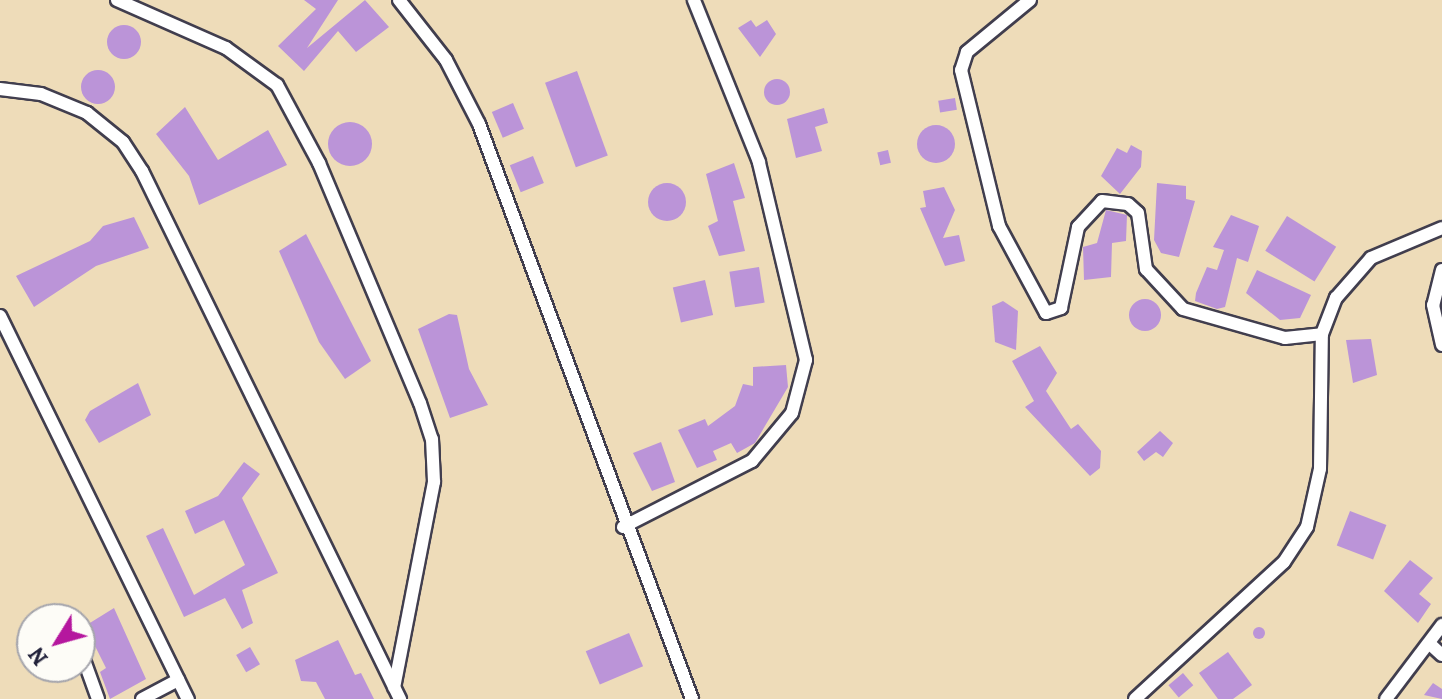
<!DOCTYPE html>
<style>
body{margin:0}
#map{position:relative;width:1442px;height:699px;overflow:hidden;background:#eedcb9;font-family:Alegreya,serif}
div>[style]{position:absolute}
.building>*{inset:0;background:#bb94d8;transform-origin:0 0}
.round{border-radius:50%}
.roads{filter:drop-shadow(2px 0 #413e4e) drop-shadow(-2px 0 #413e4e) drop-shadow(0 2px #413e4e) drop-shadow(0 -2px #413e4e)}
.minor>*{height:12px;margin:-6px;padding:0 6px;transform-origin:6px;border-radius:6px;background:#fff}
span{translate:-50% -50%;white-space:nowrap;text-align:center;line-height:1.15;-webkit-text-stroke:8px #fdfcf7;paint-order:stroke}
.north{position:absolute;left:16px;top:603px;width:80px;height:80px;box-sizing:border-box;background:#fdfcf7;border:2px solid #a5a5ac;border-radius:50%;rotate:233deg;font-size:22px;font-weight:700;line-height:32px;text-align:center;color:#22223b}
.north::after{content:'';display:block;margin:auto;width:28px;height:36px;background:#b5179e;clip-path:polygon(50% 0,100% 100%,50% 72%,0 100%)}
</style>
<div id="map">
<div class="building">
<i style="clip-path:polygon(304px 0,338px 0,307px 48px,365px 0,389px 27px,356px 52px,338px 31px,304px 71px,278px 46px,316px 9px)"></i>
<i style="clip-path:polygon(751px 20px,756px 27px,767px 20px,776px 34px,760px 57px,738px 28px)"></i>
<i class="round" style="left:107px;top:25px;width:34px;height:34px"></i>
<i class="round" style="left:81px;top:70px;width:34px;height:34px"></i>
<i style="left:577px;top:71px;width:90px;height:34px;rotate:70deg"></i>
<i class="round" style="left:764px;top:79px;width:26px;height:26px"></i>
<i style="left:955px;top:98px;width:12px;height:17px;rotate:81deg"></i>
<i style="left:513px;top:103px;width:28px;height:23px;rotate:67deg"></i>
<i style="clip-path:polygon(185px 107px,218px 160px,268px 130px,287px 165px,199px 205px,189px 176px,156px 134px)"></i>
<i style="clip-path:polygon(824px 108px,828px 123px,815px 127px,822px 151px,796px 158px,787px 119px)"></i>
<i class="round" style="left:328px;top:122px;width:44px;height:44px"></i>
<i class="round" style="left:917px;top:125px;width:38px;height:38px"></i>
<i style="clip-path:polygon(1131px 145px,1142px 151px,1141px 167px,1120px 194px,1101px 176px,1117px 148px,1127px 153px)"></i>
<i style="left:888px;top:150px;width:13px;height:11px;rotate:77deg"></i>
<i style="left:533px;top:156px;width:29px;height:25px;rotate:68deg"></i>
<i style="clip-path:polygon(734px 163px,745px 198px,733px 201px,745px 251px,719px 256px,708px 226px,718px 221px,706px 174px)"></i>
<i style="clip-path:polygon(1157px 183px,1186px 186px,1186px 199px,1195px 201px,1179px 257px,1161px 253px,1154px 240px)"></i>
<i class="round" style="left:648px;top:183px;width:38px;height:38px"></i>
<i style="clip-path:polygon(944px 187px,955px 210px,943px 238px,959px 235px,965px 261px,945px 266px,920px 208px,926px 207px,923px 191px)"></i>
<i style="clip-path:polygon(1106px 210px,1127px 215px,1126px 241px,1112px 243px,1111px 277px,1084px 280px,1083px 247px,1097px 243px)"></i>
<i style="clip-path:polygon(1231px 215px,1259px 226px,1248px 262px,1237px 258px,1225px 307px,1217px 309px,1195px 301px,1196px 293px,1207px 267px,1217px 270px,1224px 250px,1213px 247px)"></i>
<i style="left:1287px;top:216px;width:58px;height:41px;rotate:32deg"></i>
<i style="clip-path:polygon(134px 217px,149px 248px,96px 266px,34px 307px,16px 276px,90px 241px,103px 226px)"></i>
<i style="clip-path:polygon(306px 234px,371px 361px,345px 379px,319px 342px,279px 251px)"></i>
<i style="left:759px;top:267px;width:36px;height:30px;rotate:81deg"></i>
<i style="clip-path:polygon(1257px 270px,1311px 295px,1300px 318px,1280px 320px,1246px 293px)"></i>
<i style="left:705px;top:280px;width:36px;height:33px;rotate:77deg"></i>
<i class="round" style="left:1129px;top:299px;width:32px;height:32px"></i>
<i style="clip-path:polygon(1003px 301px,1018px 311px,1016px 350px,995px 342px,992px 306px)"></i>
<i style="clip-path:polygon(449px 314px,457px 315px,469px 369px,488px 405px,450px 418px,418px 329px)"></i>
<i style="clip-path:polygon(1371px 339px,1377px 375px,1353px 383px,1346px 340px)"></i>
<i style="clip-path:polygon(1040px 346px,1057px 373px,1046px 391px,1071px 429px,1078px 424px,1101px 451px,1100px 468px,1090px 476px,1025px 407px,1034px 401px,1012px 361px)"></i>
<i style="clip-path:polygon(786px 365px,788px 387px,755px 443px,737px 453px,731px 443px,713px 451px,717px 460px,697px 468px,678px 430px,705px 419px,708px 426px,735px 406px,743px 384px,753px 386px,753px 367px)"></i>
<i style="clip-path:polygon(138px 383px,151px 415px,99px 443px,85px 420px,90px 411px)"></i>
<i style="clip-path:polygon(1160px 431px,1173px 443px,1163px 457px,1156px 452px,1144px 461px,1137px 452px)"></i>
<i style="clip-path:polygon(661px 442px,675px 482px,652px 491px,633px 453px)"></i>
<i style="clip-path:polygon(244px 462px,260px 474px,242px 498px,278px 573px,242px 590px,253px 623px,242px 629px,225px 598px,184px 617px,146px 536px,163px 528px,194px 595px,245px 565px,224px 520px,195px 534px,185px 511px,218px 496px)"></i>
<i style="left:1350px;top:511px;width:39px;height:37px;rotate:21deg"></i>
<i style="clip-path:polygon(1410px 560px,1433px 578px,1419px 594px,1431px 604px,1418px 623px,1384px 591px)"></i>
<i style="clip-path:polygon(114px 608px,146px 679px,110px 699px,100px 672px,106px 668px,85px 626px)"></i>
<i class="round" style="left:1253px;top:627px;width:12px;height:12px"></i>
<i style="left:629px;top:633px;width:36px;height:47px;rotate:67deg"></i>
<i style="clip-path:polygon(338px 640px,355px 675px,361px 673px,374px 699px,325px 699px,316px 682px,301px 681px,295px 660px)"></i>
<i style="left:250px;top:647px;width:20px;height:16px;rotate:60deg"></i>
<i style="clip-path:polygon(1228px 652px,1252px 685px,1233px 699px,1218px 699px,1199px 673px)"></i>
<i style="left:1183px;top:673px;width:16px;height:19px;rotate:50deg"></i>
<i style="clip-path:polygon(1433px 683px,1442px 689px,1442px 699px,1424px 695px)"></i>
</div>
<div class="roads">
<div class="minor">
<i style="left:117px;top:0;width:119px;rotate:23.8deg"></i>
<i style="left:226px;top:48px;width:63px;rotate:36deg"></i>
<i style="left:277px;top:85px;width:89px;rotate:61.7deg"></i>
<i style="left:319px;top:163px;width:260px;rotate:67.2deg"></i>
<i style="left:420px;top:403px;width:38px;rotate:72deg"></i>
<i style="left:432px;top:439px;width:43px;rotate:87.3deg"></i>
<i style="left:434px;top:482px;width:209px;rotate:101deg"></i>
<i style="left:399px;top:0;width:76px;rotate:51.9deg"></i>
<i style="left:446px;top:60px;width:72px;rotate:62.7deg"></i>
<i style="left:479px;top:124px;width:613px;rotate:69.67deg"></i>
<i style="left:1030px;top:0;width:82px;rotate:140.5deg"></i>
<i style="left:967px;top:52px;width:19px;rotate:108deg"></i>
<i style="left:961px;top:70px;width:161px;rotate:76.3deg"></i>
<i style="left:999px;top:226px;width:99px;rotate:61.6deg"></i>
<i style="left:1046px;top:313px;width:16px;rotate:-18deg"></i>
<i style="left:1061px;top:308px;width:83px;rotate:-78.1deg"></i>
<i style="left:1078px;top:227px;width:35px;rotate:-47deg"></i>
<i style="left:1102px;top:201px;width:26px;rotate:7deg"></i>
<i style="left:1128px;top:204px;width:13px;rotate:42deg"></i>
<i style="left:1138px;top:213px;width:57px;rotate:81.9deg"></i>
<i style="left:1146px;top:269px;width:54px;rotate:47.2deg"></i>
<i style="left:1183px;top:309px;width:106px;rotate:15.9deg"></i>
<i style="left:1285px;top:338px;width:37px;rotate:-6deg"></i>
<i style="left:0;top:89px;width:41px;rotate:7deg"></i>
<i style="left:41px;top:94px;width:50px;rotate:22.4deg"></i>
<i style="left:87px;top:113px;width:46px;rotate:38.9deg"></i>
<i style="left:123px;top:142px;width:35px;rotate:57deg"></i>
<i style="left:142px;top:171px;width:588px;rotate:63.96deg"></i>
<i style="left:1442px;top:270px;width:36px;rotate:104deg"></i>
<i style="left:1433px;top:305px;width:41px;rotate:77.3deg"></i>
<i style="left:0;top:316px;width:427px;rotate:63.9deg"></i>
<i style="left:623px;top:527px;width:145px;rotate:-27.1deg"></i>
<i style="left:752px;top:461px;width:62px;rotate:-50.2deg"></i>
<i style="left:792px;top:413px;width:55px;rotate:-75.2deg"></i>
<i style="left:806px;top:360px;width:204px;rotate:-103.4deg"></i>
<i style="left:759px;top:162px;width:175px;rotate:-111.9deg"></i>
<i style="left:1430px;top:644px;width:16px;rotate:43deg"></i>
<i style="left:80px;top:649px;width:53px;rotate:70.2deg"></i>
<i style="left:142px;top:699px;width:41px;rotate:-27.8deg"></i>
<i style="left:1135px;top:699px;width:202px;rotate:-42.6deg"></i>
<i style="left:1284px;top:562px;width:42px;rotate:-56.7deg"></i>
<i style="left:1307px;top:527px;width:59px;rotate:-77.4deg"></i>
<i style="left:1320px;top:469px;width:135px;rotate:-89.2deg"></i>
<i style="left:1322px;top:334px;width:39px;rotate:-69deg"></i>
<i style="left:1336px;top:298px;width:53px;rotate:-48.8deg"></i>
<i style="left:1371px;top:258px;width:77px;rotate:-22.9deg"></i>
<i style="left:1386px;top:699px;width:93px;rotate:-52.9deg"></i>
</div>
</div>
<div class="north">N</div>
</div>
